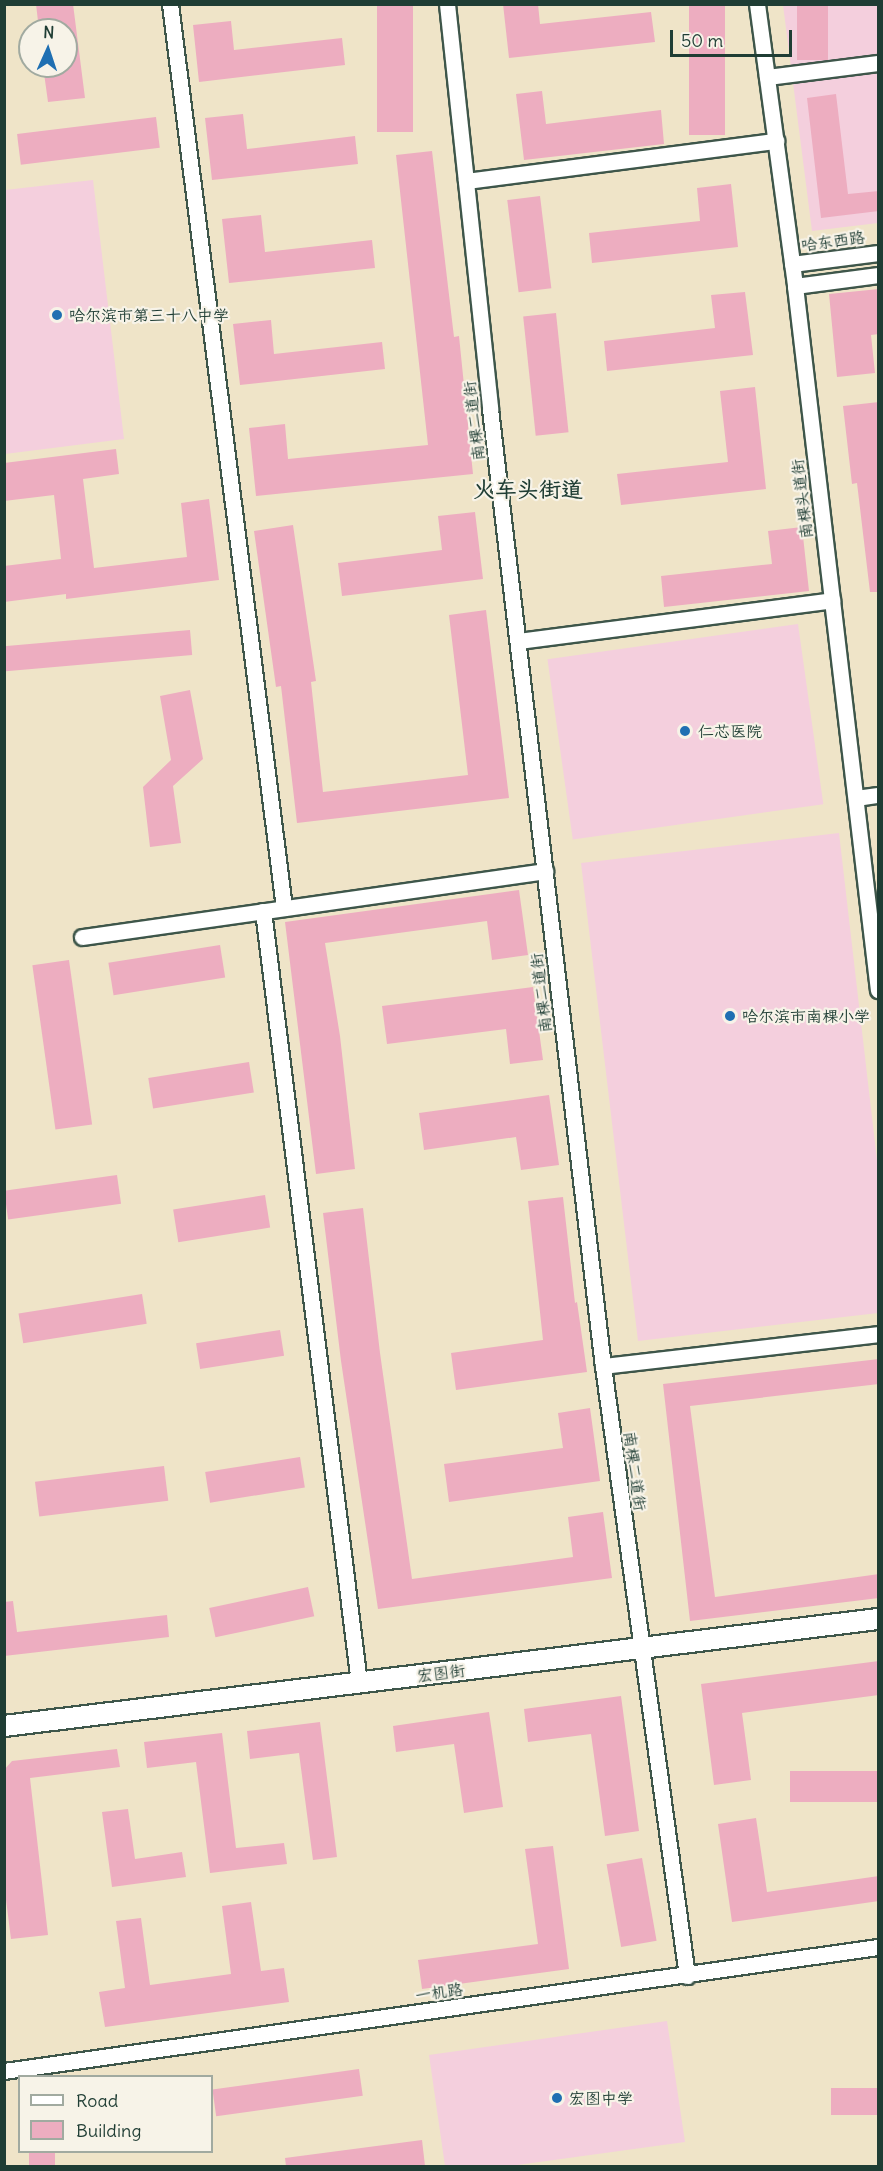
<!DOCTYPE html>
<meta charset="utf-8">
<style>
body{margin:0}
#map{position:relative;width:883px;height:2171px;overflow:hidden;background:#efe4c8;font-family:Delius,"LXGW WenKai TC",sans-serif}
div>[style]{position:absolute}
.built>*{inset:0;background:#f4cfdd;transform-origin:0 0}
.building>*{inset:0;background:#edadc0;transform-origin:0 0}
.roads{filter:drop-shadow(2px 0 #3e564a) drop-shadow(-2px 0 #3e564a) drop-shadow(0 2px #3e564a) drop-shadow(0 -2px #3e564a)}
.minor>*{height:15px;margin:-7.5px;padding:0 7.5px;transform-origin:7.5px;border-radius:7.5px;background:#fff}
.tertiary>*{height:20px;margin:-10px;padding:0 10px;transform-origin:10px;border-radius:10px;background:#fff}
.dots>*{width:16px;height:16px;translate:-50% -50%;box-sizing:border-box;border:3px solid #f7f3e8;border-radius:50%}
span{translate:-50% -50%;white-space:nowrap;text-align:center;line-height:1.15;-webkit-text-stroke:4.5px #f7f3e8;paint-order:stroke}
.street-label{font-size:16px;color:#1f3d34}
.poi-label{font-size:16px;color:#1f3d34}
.left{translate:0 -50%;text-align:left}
.district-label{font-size:22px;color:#1f3d34;font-weight:700}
.frame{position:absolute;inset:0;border:6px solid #1f3d34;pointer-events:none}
.legend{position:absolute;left:18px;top:2075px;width:195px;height:78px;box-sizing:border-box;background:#f7f3e8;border:2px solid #a1aaa0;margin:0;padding:8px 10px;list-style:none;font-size:18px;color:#1f3d34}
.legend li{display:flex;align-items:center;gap:12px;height:30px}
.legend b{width:30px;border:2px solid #a1aaa0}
.north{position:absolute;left:18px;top:18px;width:60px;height:60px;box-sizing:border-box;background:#f7f3e8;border:2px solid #a1aaa0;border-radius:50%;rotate:3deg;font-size:16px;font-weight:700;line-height:24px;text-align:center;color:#1f3d34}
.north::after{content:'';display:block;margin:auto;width:21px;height:27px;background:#1f6fb2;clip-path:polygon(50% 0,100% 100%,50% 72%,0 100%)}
.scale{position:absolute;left:670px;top:30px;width:122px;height:27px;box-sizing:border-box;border:3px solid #1f3d34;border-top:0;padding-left:8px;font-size:18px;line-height:21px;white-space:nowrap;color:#1f3d34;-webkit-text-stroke:4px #f7f3e8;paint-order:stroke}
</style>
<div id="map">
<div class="built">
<i style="clip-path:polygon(783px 5px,878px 5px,878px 223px,812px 231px)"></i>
<i style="clip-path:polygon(93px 180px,124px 439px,5px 454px,5px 190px)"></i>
<i style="left:798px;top:624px;width:182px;height:253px;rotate:82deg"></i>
<i style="clip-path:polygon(839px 833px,878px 1169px,878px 1313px,638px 1341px,581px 863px)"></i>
<i style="clip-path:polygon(667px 2021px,685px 2142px,510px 2166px,445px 2166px,429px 2055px)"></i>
</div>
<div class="building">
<i style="clip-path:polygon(36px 4px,73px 4px,85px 98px,48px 102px,43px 66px,66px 66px,66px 30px,39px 30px)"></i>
<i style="left:377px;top:4px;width:36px;height:128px"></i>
<i style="clip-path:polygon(503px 4px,538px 4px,540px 24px,651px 12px,655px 42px,509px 58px)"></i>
<i style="left:689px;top:4px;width:36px;height:131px"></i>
<i style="left:797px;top:4px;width:31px;height:56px"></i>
<i style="clip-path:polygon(231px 21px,234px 50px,342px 38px,345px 65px,199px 82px,193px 25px)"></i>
<i style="clip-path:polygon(542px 91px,546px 124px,661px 110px,664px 144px,524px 160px,516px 94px)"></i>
<i style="clip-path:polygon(836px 94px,848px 194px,879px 191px,879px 211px,821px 218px,807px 98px)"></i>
<i style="clip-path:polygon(243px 114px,247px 149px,355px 136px,358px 164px,212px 180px,205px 118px)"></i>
<i style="left:156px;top:117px;width:31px;height:140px;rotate:83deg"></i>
<i style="clip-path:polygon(432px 151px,454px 337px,459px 336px,473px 474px,256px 496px,249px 428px,285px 424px,288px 459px,428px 445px,396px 155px)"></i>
<i style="clip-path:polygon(731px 184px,738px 247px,592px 263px,589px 233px,700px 221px,697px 188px)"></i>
<i style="left:540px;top:196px;width:93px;height:33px;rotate:83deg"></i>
<i style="clip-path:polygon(261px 215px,265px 252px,372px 240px,375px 268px,229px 283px,222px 219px)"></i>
<i style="clip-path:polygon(879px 289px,879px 334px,871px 335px,875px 373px,837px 377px,829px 294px)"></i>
<i style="clip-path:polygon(745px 292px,753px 355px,607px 371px,604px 341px,715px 328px,711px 295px)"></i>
<i style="left:556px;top:313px;width:120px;height:33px;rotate:84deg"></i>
<i style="clip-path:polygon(271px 320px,274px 354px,382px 342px,385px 369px,240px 385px,233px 324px)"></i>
<i style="clip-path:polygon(755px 387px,766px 489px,621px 505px,617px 474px,728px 462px,720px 391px)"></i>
<i style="clip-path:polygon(879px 402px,879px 592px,870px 592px,857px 483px,852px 484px,843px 406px)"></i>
<i style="clip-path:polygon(116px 449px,119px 474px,83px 479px,94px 568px,187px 557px,181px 503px,209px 499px,219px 580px,66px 599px,66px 594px,4px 602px,4px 566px,61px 559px,54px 495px,4px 501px,4px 463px)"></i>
<i style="clip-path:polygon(475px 512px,483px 579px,342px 596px,338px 563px,442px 550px,438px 516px)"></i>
<i style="clip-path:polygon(293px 525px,316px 681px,311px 682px,323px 792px,468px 775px,449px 615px,486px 610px,509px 798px,297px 823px,281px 686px,276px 687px,254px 531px)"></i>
<i style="clip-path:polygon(802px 527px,809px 591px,664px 607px,661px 576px,772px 564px,768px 531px)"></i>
<i style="left:190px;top:630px;width:25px;height:187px;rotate:85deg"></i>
<i style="clip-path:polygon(190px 690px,203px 759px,173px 786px,181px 843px,150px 847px,143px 787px,171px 760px,160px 696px)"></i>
<i style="clip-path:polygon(519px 890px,528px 955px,492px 960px,487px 921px,325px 943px,340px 1036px,355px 1169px,316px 1174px,285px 922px)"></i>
<i style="left:220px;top:945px;width:33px;height:113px;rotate:81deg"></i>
<i style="left:69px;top:960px;width:166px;height:37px;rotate:82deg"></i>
<i style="clip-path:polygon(533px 987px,543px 1060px,510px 1064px,506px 1029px,387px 1044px,382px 1006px)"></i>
<i style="left:249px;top:1062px;width:31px;height:102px;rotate:81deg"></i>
<i style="clip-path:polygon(549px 1095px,559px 1165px,521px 1170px,516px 1137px,424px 1150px,419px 1113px)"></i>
<i style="left:117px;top:1175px;width:29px;height:114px;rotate:82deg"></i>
<i style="left:265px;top:1195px;width:33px;height:93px;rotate:81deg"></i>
<i style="clip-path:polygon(563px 1197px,575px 1303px,577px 1302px,587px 1372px,456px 1390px,451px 1353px,543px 1340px,528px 1201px)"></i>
<i style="clip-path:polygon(363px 1208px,380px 1353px,412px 1579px,573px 1557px,568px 1517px,603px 1512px,612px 1578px,378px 1609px,341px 1361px,323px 1213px)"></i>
<i style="left:142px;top:1294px;width:30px;height:125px;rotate:81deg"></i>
<i style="left:280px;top:1330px;width:26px;height:85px;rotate:81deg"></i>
<i style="clip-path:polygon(879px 1359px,879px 1384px,690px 1406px,715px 1597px,879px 1574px,879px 1598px,690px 1621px,663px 1384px)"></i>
<i style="clip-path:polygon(590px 1408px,600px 1481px,449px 1502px,444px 1464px,563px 1448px,558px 1413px)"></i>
<i style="left:300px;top:1457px;width:31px;height:96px;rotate:81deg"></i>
<i style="left:164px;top:1466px;width:35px;height:130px;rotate:83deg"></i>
<i style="left:308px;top:1587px;width:30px;height:101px;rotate:78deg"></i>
<i style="clip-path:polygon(13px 1601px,17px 1632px,167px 1615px,169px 1637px,4px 1656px,4px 1602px)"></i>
<i style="clip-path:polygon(879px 1661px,879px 1695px,742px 1713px,751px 1780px,714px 1785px,701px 1684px)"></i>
<i style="clip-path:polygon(621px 1696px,639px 1831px,605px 1836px,591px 1734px,528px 1742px,524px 1709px)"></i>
<i style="clip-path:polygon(489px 1712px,503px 1807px,464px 1813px,454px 1744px,396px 1752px,393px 1726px)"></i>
<i style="clip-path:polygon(320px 1722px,337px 1857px,313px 1860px,299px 1753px,250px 1759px,247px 1731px)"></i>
<i style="clip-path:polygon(222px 1733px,236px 1848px,284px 1843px,287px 1864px,210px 1873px,196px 1762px,147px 1768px,144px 1742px)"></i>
<i style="clip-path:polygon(117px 1749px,120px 1767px,30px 1778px,48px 1935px,11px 1939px,4px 1884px,4px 1770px,12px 1761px)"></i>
<i style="left:879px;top:1771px;width:31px;height:89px;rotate:90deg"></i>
<i style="clip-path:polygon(128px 1809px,135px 1859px,182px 1852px,186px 1877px,112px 1887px,102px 1812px)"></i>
<i style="clip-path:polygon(756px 1818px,767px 1892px,879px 1876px,879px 1901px,732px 1922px,718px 1824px)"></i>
<i style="clip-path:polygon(553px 1846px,569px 1969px,422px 1989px,418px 1960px,538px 1944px,525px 1849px)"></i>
<i style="left:642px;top:1858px;width:84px;height:36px;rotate:80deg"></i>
<i style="clip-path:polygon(251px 1902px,261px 1971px,284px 1968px,289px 2002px,105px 2027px,99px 1992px,125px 1988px,116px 1921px,141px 1918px,150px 1985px,231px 1974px,222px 1906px)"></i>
<i style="left:359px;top:2069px;width:27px;height:148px;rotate:82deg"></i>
<i style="left:879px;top:2088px;width:27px;height:48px;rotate:90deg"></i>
<i style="clip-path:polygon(422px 2140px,425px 2166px,286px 2166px,285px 2158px)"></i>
<i style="left:29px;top:2151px;width:26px;height:15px"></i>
</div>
<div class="roads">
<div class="minor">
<i style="left:170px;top:4px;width:911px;rotate:82.81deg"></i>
<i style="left:447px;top:4px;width:407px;rotate:83.9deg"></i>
<i style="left:490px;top:409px;width:964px;rotate:83.27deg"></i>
<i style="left:603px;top:1366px;width:616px;rotate:82.16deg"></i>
<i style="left:757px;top:4px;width:285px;rotate:82.3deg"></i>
<i style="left:795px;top:286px;width:709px;rotate:83.28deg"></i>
<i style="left:767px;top:77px;width:112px;rotate:-7.2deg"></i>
<i style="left:466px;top:181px;width:313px;rotate:-7.4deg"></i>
<i style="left:792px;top:264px;width:87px;rotate:-7.3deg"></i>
<i style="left:795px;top:286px;width:84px;rotate:-7.5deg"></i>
<i style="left:518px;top:641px;width:317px;rotate:-7.4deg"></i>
<i style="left:856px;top:798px;width:22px;rotate:-8deg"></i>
<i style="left:263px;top:911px;width:778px;rotate:82.91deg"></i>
<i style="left:82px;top:937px;width:468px;rotate:-8.1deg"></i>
<i style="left:603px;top:1366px;width:277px;rotate:-6.6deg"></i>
<i style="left:4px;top:2071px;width:883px;rotate:-8.08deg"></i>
</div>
<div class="tertiary">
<i style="left:4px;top:1726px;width:881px;rotate:-6.98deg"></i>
</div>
</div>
<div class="dots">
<i style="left:57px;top:315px;background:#1f6fb2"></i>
<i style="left:685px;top:731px;background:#1f6fb2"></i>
<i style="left:730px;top:1016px;background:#1f6fb2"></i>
<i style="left:557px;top:2098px;background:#1f6fb2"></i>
</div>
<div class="street-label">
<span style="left:833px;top:241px;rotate:-8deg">哈东西路</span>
<span style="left:474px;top:421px;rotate:-97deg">南棵二道街</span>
<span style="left:802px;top:499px;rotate:-97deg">南棵头道街</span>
<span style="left:541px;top:993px;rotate:-97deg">南棵二道街</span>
<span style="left:635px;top:1471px;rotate:82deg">南棵二道街</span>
<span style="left:441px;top:1673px;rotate:-7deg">宏图街</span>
<span style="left:439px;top:1992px;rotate:-8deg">一机路</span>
</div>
<div class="poi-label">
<span class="left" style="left:69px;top:315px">哈尔滨市第三十八中学</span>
<span class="left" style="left:698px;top:731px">仁芯医院</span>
<span class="left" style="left:742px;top:1016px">哈尔滨市南棵小学</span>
<span class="left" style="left:569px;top:2098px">宏图中学</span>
</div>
<div class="district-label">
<span style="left:528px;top:490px">火车头街道</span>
</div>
<div class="frame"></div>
<ul class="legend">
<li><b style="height:8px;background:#fff"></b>Road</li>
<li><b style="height:16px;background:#edadc0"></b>Building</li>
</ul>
<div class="north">N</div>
<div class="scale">50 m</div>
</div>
